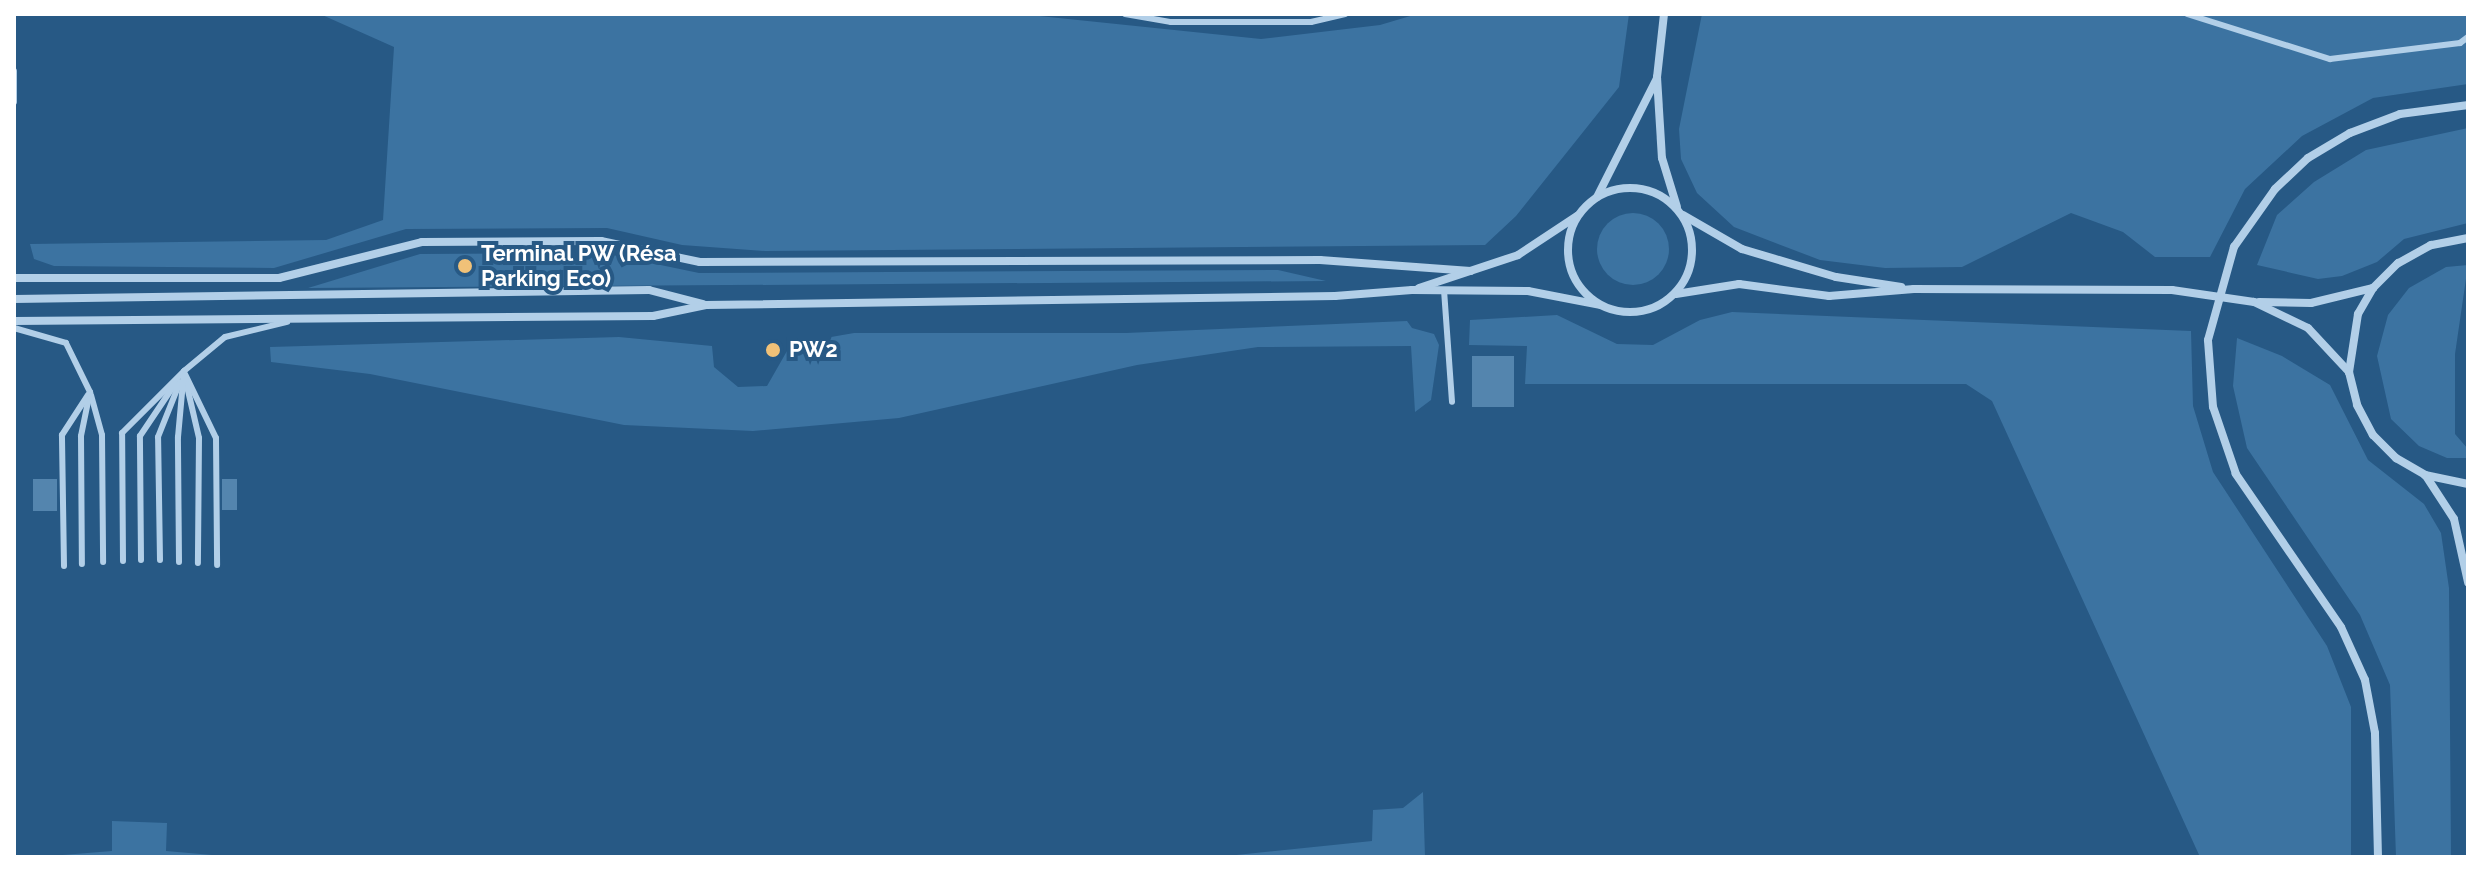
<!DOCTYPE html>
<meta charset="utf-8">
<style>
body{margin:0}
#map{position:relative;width:2482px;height:871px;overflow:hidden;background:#275985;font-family:Raleway,sans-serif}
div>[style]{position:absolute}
.green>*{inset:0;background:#3c73a1}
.round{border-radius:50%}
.building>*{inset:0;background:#5485ae;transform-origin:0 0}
.lane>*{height:6px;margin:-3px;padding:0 3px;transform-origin:3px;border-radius:3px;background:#b2cfe8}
.street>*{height:8px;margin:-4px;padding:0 4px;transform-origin:4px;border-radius:4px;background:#b2cfe8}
.street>.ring{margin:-4px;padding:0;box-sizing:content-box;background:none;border:8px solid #b2cfe8;border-radius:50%}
.street-bridge>*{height:8px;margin:-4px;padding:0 4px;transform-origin:4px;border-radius:4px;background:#b2cfe8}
.dots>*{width:22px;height:22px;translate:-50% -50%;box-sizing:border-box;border:4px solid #275985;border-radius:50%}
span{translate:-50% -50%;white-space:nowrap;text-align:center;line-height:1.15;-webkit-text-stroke:8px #275985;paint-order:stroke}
.poi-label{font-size:22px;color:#fff;font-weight:700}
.left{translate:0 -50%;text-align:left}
.frame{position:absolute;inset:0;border:16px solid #fff;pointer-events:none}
</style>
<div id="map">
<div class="green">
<i style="clip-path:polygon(320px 14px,1020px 14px,1261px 39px,1380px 25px,1417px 14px,1629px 14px,1619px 87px,1516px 216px,1485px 245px,765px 251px,682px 245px,607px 228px,406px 229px,274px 268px,54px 266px,34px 259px,30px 244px,326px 240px,383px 220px,394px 47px)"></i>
<i style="clip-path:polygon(1702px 14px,2468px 14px,2468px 84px,2373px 98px,2302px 136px,2245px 189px,2210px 257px,2155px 257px,2123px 232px,2071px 213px,1962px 267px,1885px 268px,1820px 260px,1734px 227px,1697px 193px,1681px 159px,1679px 129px)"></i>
<i style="clip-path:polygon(2468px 128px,2468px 223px,2404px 239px,2377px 262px,2342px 276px,2318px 279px,2257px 265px,2277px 215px,2314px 182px,2366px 150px)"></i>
<i class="round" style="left:1597px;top:213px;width:72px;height:72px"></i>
<i style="clip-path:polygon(603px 253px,699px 273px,1278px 270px,1326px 281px,308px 288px,420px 254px)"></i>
<i style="clip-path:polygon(2468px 265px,2455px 354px,2455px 434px,2468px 449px,2468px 458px,2447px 458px,2419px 446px,2391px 419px,2377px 356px,2388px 315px,2409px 288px,2446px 267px)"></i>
<i style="clip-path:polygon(1732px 312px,2191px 331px,2193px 406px,2213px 472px,2327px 646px,2351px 707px,2351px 857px,2200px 857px,1992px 401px,1966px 384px,1525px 384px,1527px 346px,1469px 345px,1470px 320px,1557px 315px,1617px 344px,1653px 345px,1700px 320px)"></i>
<i style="clip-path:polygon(1407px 321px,1412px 328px,1434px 334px,1439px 345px,1431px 400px,1415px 412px,1411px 346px,1258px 347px,1137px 365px,899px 418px,753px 431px,624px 425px,370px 374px,271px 362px,270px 347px,619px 337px,712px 346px,714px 367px,738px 387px,767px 386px,791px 344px,854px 333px,1126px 333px)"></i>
<i style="clip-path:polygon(2237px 338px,2282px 356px,2330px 385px,2368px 460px,2424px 504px,2441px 533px,2449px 588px,2451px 857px,2396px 857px,2390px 685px,2360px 615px,2247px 448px,2233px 386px)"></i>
<i style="clip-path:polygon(1423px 792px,1425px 857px,1217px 857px,1372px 841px,1373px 810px,1403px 808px)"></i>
<i style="clip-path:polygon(112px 821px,167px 823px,166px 851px,235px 857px,38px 857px,112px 851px)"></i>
</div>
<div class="building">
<i style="left:1472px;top:356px;width:42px;height:51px"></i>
<i style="left:33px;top:479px;width:24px;height:32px"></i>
<i style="left:222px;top:479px;width:15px;height:31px"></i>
</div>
<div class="lane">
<i style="left:1125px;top:14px;width:47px;rotate:9.9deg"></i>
<i style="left:1171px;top:22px;width:140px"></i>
<i style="left:1311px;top:22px;width:35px;rotate:-13deg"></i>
<i style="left:2187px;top:14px;width:150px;rotate:17.5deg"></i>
<i style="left:2330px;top:59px;width:131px;rotate:-7deg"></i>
<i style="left:2460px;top:43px;width:10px;rotate:-37deg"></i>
<i style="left:14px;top:71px;width:31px;rotate:90deg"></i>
<i style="left:1444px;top:290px;width:112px;rotate:85.9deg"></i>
<i style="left:14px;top:328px;width:54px;rotate:16.1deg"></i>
<i style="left:66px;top:343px;width:55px;rotate:63.9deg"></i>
<i style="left:90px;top:392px;width:45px;rotate:101.6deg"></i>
<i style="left:81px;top:436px;width:128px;rotate:89.6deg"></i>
<i style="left:185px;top:374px;width:71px;rotate:64.2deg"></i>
<i style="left:216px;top:438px;width:127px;rotate:89.5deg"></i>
<i style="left:186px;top:382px;width:57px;rotate:76.9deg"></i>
<i style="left:199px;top:438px;width:125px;rotate:90.5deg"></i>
<i style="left:91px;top:395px;width:41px;rotate:74.6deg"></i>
<i style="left:102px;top:435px;width:127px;rotate:89.5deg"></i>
<i style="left:141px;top:560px;width:124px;rotate:-90.5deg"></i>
<i style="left:140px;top:436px;width:63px;rotate:-56.1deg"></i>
<i style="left:160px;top:560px;width:123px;rotate:-90.9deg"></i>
<i style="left:158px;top:437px;width:59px;rotate:-68.2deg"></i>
<i style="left:123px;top:561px;width:128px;rotate:-90.4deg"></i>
<i style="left:122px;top:433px;width:88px;rotate:-45deg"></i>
<i style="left:179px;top:562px;width:125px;rotate:-90.5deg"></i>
<i style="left:178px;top:437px;width:66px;rotate:-84.8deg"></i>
<i style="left:184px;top:371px;width:53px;rotate:-39.7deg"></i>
<i style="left:225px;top:337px;width:64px;rotate:-13.6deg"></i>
<i style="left:64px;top:566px;width:131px;rotate:-90.9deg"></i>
<i style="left:62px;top:435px;width:48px;rotate:-57deg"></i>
</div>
<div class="street">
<i style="left:1664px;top:14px;width:63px;rotate:96.3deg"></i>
<i style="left:1657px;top:77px;width:81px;rotate:86.5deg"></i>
<i style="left:1662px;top:158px;width:51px;rotate:73deg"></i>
<i class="ring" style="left:1568px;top:188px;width:116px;height:116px"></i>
<i style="left:1597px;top:197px;width:133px;rotate:-63.2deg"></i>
<i style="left:1683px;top:215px;width:68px;rotate:30deg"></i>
<i style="left:1742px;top:249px;width:98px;rotate:16.6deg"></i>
<i style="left:1836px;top:277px;width:66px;rotate:8.7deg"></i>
<i style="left:2468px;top:238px;width:38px;rotate:169deg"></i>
<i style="left:2431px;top:245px;width:38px;rotate:151deg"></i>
<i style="left:2398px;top:263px;width:35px;rotate:135deg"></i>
<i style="left:2373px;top:288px;width:30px;rotate:120deg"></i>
<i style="left:2358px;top:314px;width:59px;rotate:98.8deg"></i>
<i style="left:2349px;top:372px;width:34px;rotate:76deg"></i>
<i style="left:2357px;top:405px;width:34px;rotate:62deg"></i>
<i style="left:2373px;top:435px;width:33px;rotate:45deg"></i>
<i style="left:2396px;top:458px;width:34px;rotate:30deg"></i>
<i style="left:2425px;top:475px;width:44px;rotate:11.8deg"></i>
<i style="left:14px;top:278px;width:265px"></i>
<i style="left:279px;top:278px;width:147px;rotate:-14.1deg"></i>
<i style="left:422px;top:242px;width:179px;rotate:-0.3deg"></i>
<i style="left:601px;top:241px;width:101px;rotate:12deg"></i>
<i style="left:700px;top:262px;width:620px;rotate:-0.18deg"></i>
<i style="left:1320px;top:260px;width:151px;rotate:4.2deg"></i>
<i style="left:1419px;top:288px;width:104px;rotate:-18.4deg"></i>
<i style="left:1518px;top:255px;width:71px;rotate:-33.5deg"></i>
<i style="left:1676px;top:294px;width:64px;rotate:-9deg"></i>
<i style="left:1739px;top:284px;width:91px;rotate:7.6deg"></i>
<i style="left:1829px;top:296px;width:85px;rotate:-4.7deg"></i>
<i style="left:1914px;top:289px;width:258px;rotate:0.2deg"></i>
<i style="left:14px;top:299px;width:635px;rotate:-0.81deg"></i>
<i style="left:649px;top:290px;width:56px;rotate:14.5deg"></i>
<i style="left:2254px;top:302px;width:60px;rotate:25.7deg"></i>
<i style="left:2308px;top:328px;width:60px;rotate:47deg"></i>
<i style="left:2259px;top:302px;width:52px;rotate:1.1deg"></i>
<i style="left:2311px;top:303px;width:64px;rotate:-13.6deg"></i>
<i style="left:14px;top:321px;width:639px;rotate:-0.45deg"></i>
<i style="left:653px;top:316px;width:54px;rotate:-11.7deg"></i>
<i style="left:706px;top:305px;width:629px;rotate:-0.82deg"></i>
<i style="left:1335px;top:296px;width:77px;rotate:-4.5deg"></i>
<i style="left:1412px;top:290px;width:116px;rotate:0.5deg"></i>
<i style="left:1528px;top:291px;width:73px;rotate:11deg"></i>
<i style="left:2426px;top:476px;width:51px;rotate:56.9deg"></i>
<i style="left:2454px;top:519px;width:65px;rotate:77.5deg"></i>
<i style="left:2378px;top:857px;width:124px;rotate:-91.4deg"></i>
<i style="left:2375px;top:733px;width:54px;rotate:-100.7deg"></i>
<i style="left:2365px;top:680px;width:58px;rotate:-114.4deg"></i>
<i style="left:2341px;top:627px;width:186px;rotate:-124.5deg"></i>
<i style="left:2236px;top:474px;width:71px;rotate:-108.9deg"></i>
<i style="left:2213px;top:407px;width:67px;rotate:-94.3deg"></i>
<i style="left:2208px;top:340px;width:97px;rotate:-74.4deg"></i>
<i style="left:2234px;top:247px;width:71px;rotate:-54.7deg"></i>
<i style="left:2275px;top:189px;width:45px;rotate:-43.2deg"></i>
<i style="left:2308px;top:158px;width:49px;rotate:-30.8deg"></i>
<i style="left:2350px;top:133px;width:53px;rotate:-20.8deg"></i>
<i style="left:2400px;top:114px;width:69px;rotate:-7.5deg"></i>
</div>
<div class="street-bridge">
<i style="left:2172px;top:290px;width:83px;rotate:8.3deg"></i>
</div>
<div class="dots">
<i style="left:465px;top:266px;background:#f0c178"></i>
<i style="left:773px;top:350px;background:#f0c178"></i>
</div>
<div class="poi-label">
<span class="left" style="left:481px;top:266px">Terminal PW (Résa<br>Parking Eco)</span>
<span class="left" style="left:789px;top:350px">PW2</span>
</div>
<div class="frame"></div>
</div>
